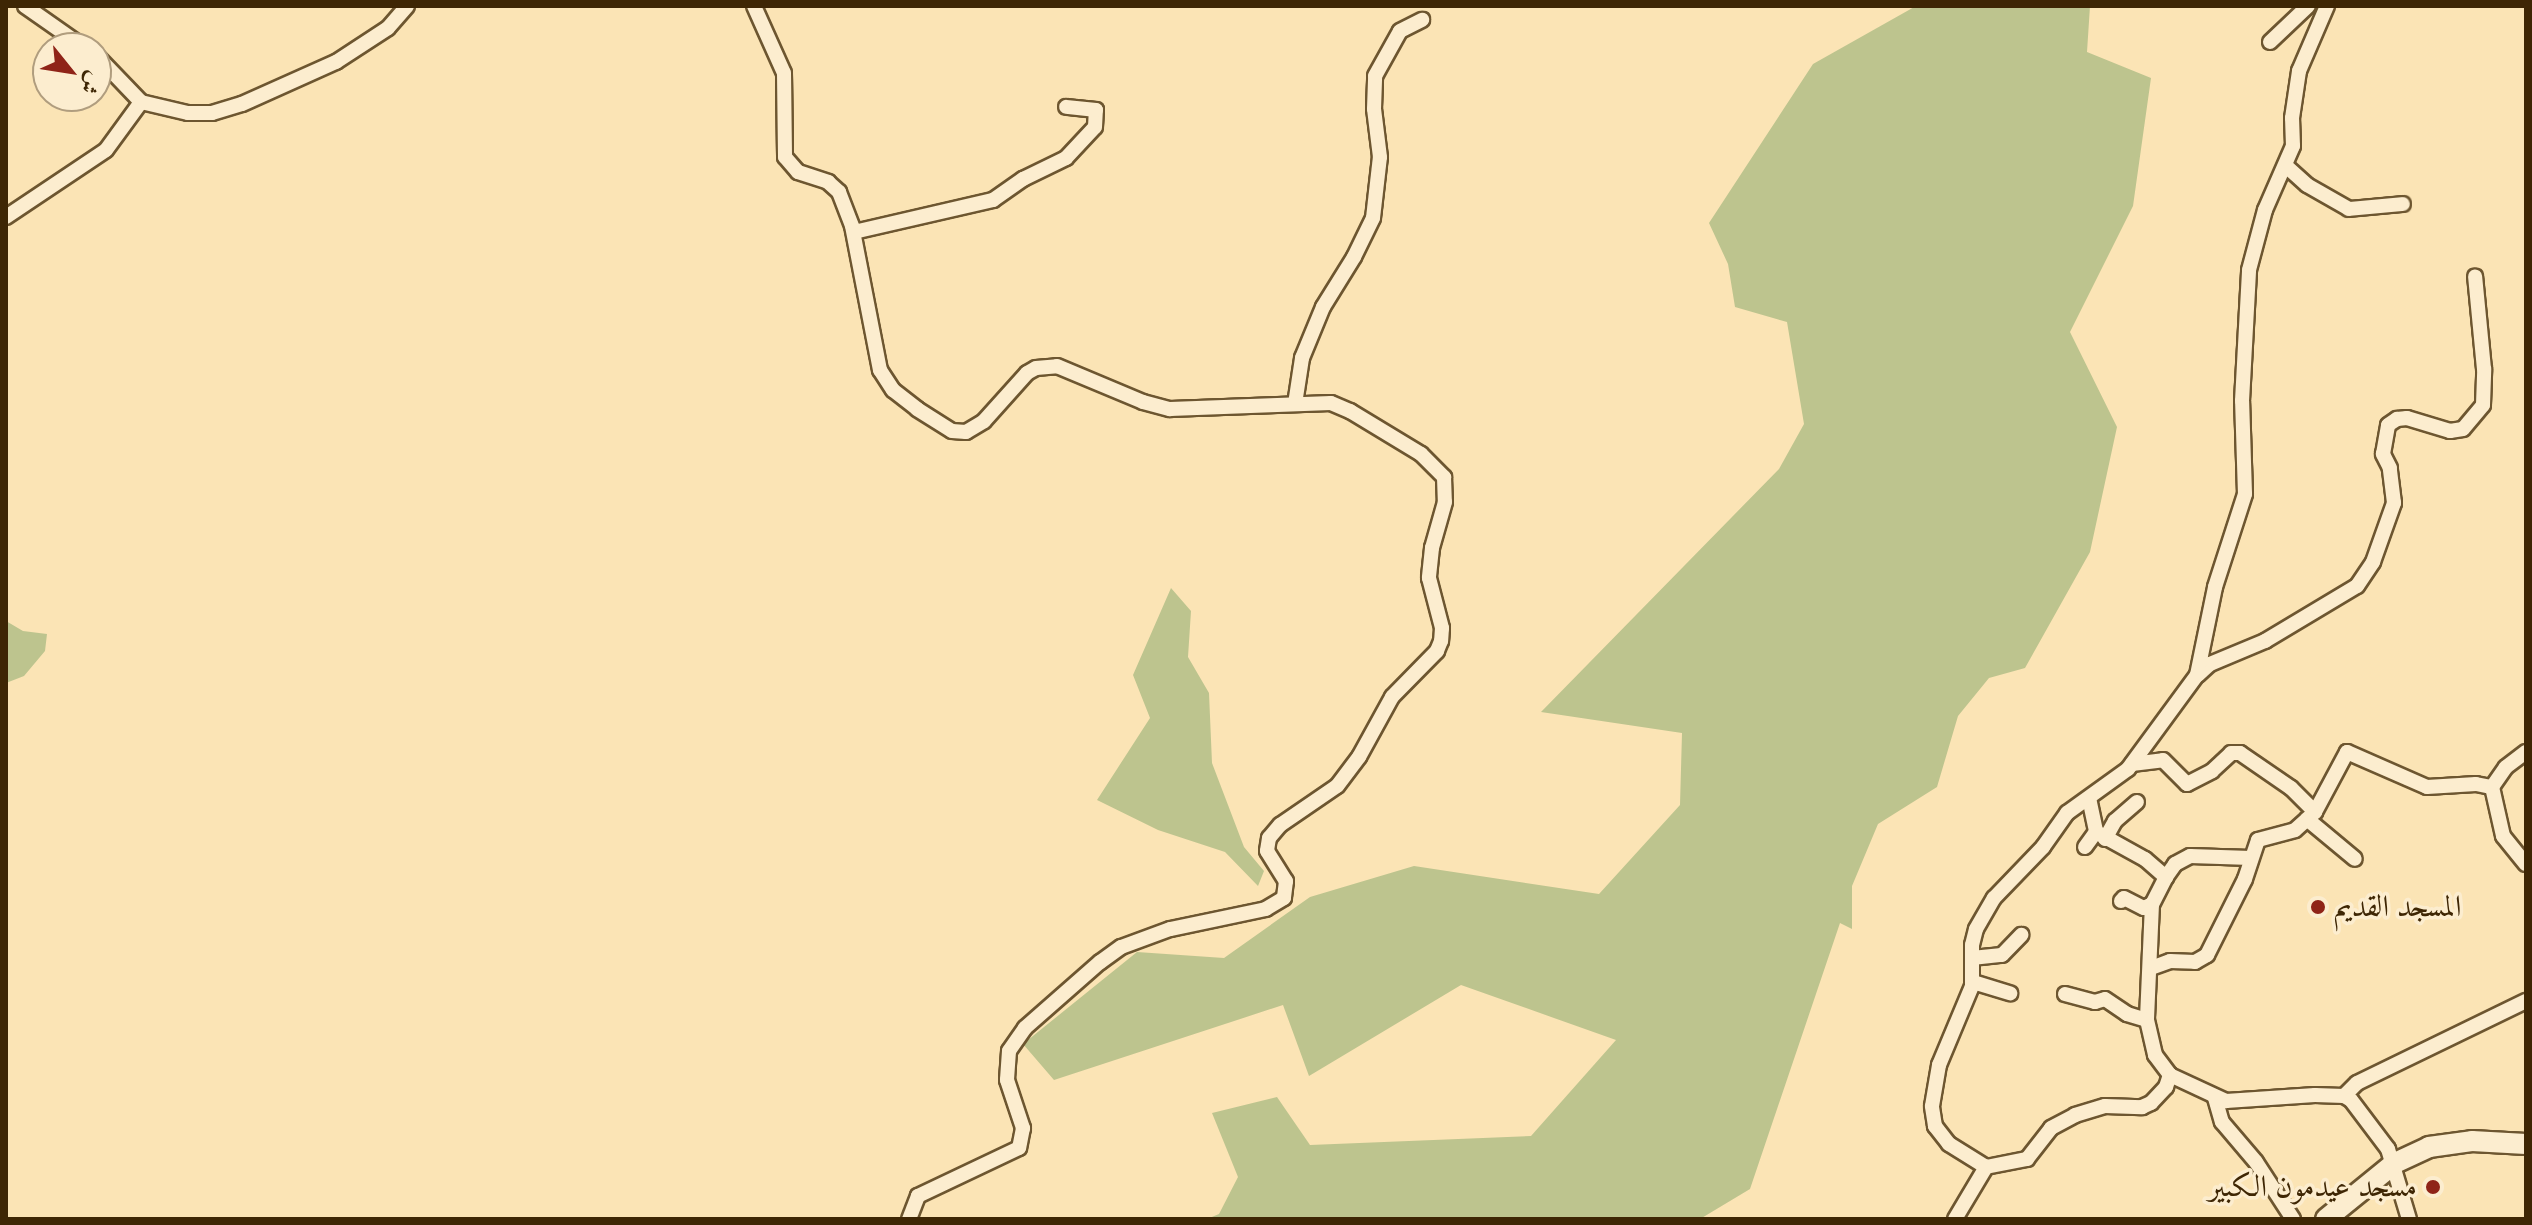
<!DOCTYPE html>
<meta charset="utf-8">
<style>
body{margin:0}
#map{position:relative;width:2532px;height:1225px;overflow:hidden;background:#fbe4b5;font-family:Cardo,Amiri,serif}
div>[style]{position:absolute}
.green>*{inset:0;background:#bdc48e}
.roads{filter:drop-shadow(2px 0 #6d5630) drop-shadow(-2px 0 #6d5630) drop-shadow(0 2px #6d5630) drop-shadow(0 -2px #6d5630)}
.street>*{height:14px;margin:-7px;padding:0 7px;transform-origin:7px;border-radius:7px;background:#fcedcf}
.secondary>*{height:20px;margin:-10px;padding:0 10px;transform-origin:10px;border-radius:10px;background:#fcedcf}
.dots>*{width:22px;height:22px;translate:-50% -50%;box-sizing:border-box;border:4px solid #fcedcf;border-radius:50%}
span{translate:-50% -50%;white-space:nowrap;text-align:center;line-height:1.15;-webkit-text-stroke:7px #fcedcf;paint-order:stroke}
.poi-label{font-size:30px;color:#3e2604}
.left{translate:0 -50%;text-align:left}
.right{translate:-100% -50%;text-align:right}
.frame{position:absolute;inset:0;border:8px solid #3e2604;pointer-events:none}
.north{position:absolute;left:32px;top:32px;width:80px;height:80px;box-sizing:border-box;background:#fcedcf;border:2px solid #b09d7e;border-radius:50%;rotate:120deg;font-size:22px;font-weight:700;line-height:32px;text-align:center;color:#3e2604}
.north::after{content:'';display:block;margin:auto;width:28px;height:36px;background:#8f2418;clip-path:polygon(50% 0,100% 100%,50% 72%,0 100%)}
</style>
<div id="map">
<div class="green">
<i style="clip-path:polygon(1916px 6px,2090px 6px,2087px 52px,2151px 78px,2133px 206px,2070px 332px,2117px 427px,2090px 552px,2025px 668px,1989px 678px,1958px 716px,1937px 787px,1878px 824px,1852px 886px,1852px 929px,1840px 923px,1750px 1189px,1700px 1219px,1207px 1219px,1219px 1214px,1238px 1177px,1212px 1113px,1277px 1097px,1310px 1145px,1531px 1136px,1616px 1040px,1461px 985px,1309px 1076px,1283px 1005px,1054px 1080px,1023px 1044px,1137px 952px,1224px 958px,1310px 897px,1414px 866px,1599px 894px,1680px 805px,1682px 733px,1541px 712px,1779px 469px,1804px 424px,1787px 322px,1735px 307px,1728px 264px,1709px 223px,1813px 64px)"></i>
<i style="clip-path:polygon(1171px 588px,1191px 611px,1188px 657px,1209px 693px,1212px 763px,1244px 847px,1264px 871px,1258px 886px,1225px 852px,1158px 830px,1097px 800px,1150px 718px,1133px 675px)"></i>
<i style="clip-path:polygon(6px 621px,23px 631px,47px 634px,45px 651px,24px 676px,6px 683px)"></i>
</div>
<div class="roads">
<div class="street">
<i style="left:25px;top:6px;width:73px;rotate:35deg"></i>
<i style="left:754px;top:6px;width:73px;rotate:65.9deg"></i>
<i style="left:784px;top:73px;width:84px;rotate:89.3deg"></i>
<i style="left:785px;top:157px;width:20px;rotate:49deg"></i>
<i style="left:798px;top:172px;width:32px;rotate:18deg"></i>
<i style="left:828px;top:182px;width:15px;rotate:42deg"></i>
<i style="left:839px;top:192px;width:36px;rotate:69deg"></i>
<i style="left:852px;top:226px;width:147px;rotate:79deg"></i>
<i style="left:880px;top:370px;width:24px;rotate:57deg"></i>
<i style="left:893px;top:390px;width:31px;rotate:38deg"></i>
<i style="left:917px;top:409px;width:41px;rotate:32.2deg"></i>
<i style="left:952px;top:431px;width:14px;rotate:4deg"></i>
<i style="left:966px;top:432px;width:21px;rotate:-31deg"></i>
<i style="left:984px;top:421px;width:64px;rotate:-48.1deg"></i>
<i style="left:1027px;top:373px;width:10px;rotate:-29deg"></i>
<i style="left:1036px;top:368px;width:21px;rotate:-5deg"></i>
<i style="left:1057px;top:366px;width:93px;rotate:22.7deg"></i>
<i style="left:1143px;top:402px;width:28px;rotate:15deg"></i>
<i style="left:1170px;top:409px;width:161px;rotate:-2.1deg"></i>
<i style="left:1331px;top:403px;width:21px;rotate:23deg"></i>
<i style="left:1350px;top:411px;width:83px;rotate:31.2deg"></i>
<i style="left:1421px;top:454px;width:33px;rotate:45deg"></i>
<i style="left:1444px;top:477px;width:25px;rotate:88deg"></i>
<i style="left:1445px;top:502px;width:48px;rotate:105.8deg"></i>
<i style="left:1432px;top:548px;width:30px;rotate:96deg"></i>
<i style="left:1429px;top:578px;width:52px;rotate:75.4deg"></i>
<i style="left:1442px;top:628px;width:13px;rotate:94deg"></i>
<i style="left:1441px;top:641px;width:11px;rotate:112deg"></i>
<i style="left:1437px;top:651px;width:64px;rotate:134.4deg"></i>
<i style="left:1392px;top:697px;width:68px;rotate:118.8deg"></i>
<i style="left:1359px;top:757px;width:36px;rotate:127deg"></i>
<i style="left:1337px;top:786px;width:69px;rotate:145.6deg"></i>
<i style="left:1280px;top:825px;width:17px;rotate:130deg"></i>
<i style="left:1269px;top:838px;width:13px;rotate:99deg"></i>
<i style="left:1267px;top:851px;width:36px;rotate:58deg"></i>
<i style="left:1286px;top:881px;width:17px;rotate:97deg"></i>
<i style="left:1284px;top:898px;width:21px;rotate:149deg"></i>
<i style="left:1266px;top:909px;width:98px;rotate:168.2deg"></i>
<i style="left:1170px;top:929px;width:52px;rotate:159.8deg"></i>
<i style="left:1121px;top:947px;width:26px;rotate:144deg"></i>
<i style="left:1100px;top:962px;width:100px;rotate:138.7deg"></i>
<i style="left:1025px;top:1028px;width:28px;rotate:125deg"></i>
<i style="left:1009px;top:1051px;width:29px;rotate:94deg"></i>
<i style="left:1007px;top:1080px;width:51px;rotate:71.6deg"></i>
<i style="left:1023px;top:1128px;width:20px;rotate:101deg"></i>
<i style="left:1019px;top:1148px;width:112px;rotate:154.6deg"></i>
<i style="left:918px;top:1196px;width:25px;rotate:111deg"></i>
<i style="left:2270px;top:42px;width:52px;rotate:-43.5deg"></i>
<i style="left:96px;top:55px;width:65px;rotate:46.2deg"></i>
<i style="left:141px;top:102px;width:48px;rotate:13.2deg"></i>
<i style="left:188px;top:113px;width:24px"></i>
<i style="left:212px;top:113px;width:31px;rotate:-17deg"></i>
<i style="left:242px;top:104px;width:103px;rotate:-24.1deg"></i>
<i style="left:336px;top:62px;width:62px;rotate:-33.2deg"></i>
<i style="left:388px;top:28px;width:29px;rotate:-49deg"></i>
<i style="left:2286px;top:166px;width:28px;rotate:42deg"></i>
<i style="left:2307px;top:185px;width:48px;rotate:29.7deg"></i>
<i style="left:2349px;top:209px;width:54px;rotate:-5.3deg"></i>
<i style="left:6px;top:217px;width:120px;rotate:-33.8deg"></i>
<i style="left:106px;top:150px;width:59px;rotate:-53.9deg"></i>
<i style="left:854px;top:232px;width:143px;rotate:-13deg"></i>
<i style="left:993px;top:200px;width:37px;rotate:-35deg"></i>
<i style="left:1023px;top:179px;width:48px;rotate:-26deg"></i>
<i style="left:1066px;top:158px;width:42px;rotate:-46.9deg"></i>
<i style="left:1095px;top:127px;width:17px;rotate:-87deg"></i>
<i style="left:1096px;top:110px;width:30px;rotate:-174deg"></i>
<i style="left:1295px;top:404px;width:47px;rotate:-81.3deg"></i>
<i style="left:1302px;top:358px;width:55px;rotate:-67.6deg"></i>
<i style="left:1323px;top:307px;width:59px;rotate:-58.2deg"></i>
<i style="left:1354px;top:257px;width:43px;rotate:-64deg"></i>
<i style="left:1373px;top:218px;width:61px;rotate:-83.5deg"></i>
<i style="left:1380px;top:157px;width:48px;rotate:-97.1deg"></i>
<i style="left:1374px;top:109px;width:33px;rotate:-88deg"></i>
<i style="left:1375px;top:76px;width:51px;rotate:-60.9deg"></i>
<i style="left:1400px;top:31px;width:25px;rotate:-27deg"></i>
<i style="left:2198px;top:675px;width:16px;rotate:-43deg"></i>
<i style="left:2210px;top:664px;width:60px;rotate:-22.7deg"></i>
<i style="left:2265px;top:641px;width:107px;rotate:-30.9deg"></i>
<i style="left:2357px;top:586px;width:29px;rotate:-56deg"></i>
<i style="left:2373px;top:562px;width:63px;rotate:-70.4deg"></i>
<i style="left:2394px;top:503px;width:35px;rotate:-97deg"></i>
<i style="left:2390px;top:468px;width:16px;rotate:-117deg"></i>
<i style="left:2383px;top:454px;width:29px;rotate:-80deg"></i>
<i style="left:2388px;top:425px;width:11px;rotate:-34deg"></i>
<i style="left:2397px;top:419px;width:10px;rotate:-6deg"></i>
<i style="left:2407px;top:418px;width:45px;rotate:16.8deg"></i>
<i style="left:2450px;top:431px;width:13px;rotate:-9deg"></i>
<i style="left:2463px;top:429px;width:31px;rotate:-50deg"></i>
<i style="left:2483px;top:405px;width:36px;rotate:-88deg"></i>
<i style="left:2484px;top:369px;width:93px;rotate:-95.5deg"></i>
<i style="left:2132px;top:764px;width:31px;rotate:-7deg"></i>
<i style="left:2163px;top:760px;width:34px;rotate:45deg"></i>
<i style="left:2187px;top:784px;width:28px;rotate:-27deg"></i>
<i style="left:2212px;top:771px;width:26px;rotate:-43deg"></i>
<i style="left:2231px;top:753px;width:9px"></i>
<i style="left:2240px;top:753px;width:62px;rotate:34.5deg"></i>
<i style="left:2291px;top:788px;width:34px;rotate:45deg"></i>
<i style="left:2492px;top:787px;width:24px;rotate:-55deg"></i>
<i style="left:2506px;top:767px;width:25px;rotate:-37deg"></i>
<i style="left:2089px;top:798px;width:35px;rotate:78deg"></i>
<i style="left:2096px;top:832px;width:56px;rotate:28.9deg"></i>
<i style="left:2145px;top:859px;width:28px;rotate:41deg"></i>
<i style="left:2166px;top:877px;width:30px;rotate:117deg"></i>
<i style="left:2152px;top:904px;width:116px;rotate:92.5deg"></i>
<i style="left:2147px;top:1020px;width:36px;rotate:77deg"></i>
<i style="left:2155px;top:1055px;width:25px;rotate:53deg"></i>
<i style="left:2307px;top:819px;width:62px;rotate:39.8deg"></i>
<i style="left:2105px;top:839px;width:21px;rotate:-61deg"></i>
<i style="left:2115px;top:821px;width:29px;rotate:-41deg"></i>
<i style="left:2085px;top:847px;width:19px;rotate:-54deg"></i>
<i style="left:2166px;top:877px;width:16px;rotate:-55deg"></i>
<i style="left:2175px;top:864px;width:17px;rotate:-28deg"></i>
<i style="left:2190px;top:856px;width:61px;rotate:1.9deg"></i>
<i style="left:2121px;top:901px;width:4px;rotate:-45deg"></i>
<i style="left:2124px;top:898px;width:22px;rotate:27deg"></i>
<i style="left:2144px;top:908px;width:9px;rotate:-27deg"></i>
<i style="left:1972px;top:958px;width:30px;rotate:-6deg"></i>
<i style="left:2002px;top:955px;width:28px;rotate:-46deg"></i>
<i style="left:2151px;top:968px;width:20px;rotate:-20deg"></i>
<i style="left:2170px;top:961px;width:25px;rotate:2deg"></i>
<i style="left:2195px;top:962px;width:14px;rotate:-30deg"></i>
<i style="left:2207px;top:955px;width:85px;rotate:-63.4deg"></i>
<i style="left:2245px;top:879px;width:41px;rotate:-71.6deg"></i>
<i style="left:2258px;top:840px;width:38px;rotate:-15deg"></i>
<i style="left:2295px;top:830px;width:27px;rotate:-42deg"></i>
<i style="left:2315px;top:812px;width:68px;rotate:-61.9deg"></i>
<i style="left:2347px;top:752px;width:87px;rotate:23.6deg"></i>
<i style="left:2427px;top:787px;width:49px;rotate:-3.5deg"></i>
<i style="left:2476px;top:784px;width:16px;rotate:11deg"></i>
<i style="left:2492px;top:787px;width:50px;rotate:77.3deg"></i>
<i style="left:2503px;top:836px;width:36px;rotate:51deg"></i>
<i style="left:1973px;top:982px;width:39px;rotate:17deg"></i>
<i style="left:2065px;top:994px;width:31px;rotate:15deg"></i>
<i style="left:2095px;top:1002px;width:10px;rotate:-17deg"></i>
<i style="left:2105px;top:999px;width:27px;rotate:34deg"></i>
<i style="left:2127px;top:1014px;width:21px;rotate:17deg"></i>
<i style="left:2344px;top:1096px;width:18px;rotate:-45deg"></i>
<i style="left:2357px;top:1083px;width:188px;rotate:-25.9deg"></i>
<i style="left:2215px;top:1098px;width:25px;rotate:74deg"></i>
<i style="left:2222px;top:1122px;width:52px;rotate:49.6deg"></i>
<i style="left:2256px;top:1162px;width:68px;rotate:57deg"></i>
<i style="left:1986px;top:1167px;width:44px;rotate:-148.1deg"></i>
<i style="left:1949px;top:1144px;width:23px;rotate:-128deg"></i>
<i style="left:1935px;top:1126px;width:20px;rotate:-99deg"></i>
<i style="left:1932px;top:1106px;width:42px;rotate:-80.3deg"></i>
<i style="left:1939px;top:1065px;width:86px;rotate:-67.3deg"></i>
<i style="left:1972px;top:986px;width:41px;rotate:-90deg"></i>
<i style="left:1972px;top:945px;width:16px;rotate:-76deg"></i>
<i style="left:1976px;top:929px;width:36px;rotate:-60deg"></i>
<i style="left:1994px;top:898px;width:71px;rotate:-46.1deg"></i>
<i style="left:2043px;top:847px;width:42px;rotate:-54.8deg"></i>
<i style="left:2067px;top:813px;width:75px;rotate:-35.8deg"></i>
<i style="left:2128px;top:769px;width:117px;rotate:-53.7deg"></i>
<i style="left:2197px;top:675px;width:90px;rotate:-78.4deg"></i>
<i style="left:2215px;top:587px;width:98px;rotate:-72.1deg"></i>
<i style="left:2245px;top:494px;width:93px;rotate:-91.8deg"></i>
<i style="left:2242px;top:401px;width:131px;rotate:-86.9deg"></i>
<i style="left:2249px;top:270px;width:62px;rotate:-75.1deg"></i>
<i style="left:2265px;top:210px;width:70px;rotate:-66.4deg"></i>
<i style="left:2293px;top:146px;width:28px;rotate:-92deg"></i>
<i style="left:2292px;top:118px;width:48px;rotate:-81.5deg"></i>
<i style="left:2299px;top:71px;width:71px;rotate:-66.7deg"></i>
<i style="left:1955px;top:1219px;width:61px;rotate:-59.2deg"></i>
<i style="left:1986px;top:1167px;width:42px;rotate:-11deg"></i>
<i style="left:2027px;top:1159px;width:39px;rotate:-52deg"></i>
<i style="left:2051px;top:1128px;width:27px;rotate:-28deg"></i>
<i style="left:2075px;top:1115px;width:31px;rotate:-17deg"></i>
<i style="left:2105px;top:1106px;width:37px;rotate:2deg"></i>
<i style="left:2142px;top:1107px;width:10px;rotate:-24deg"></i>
<i style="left:2151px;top:1103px;width:22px;rotate:-47deg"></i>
<i style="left:2166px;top:1087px;width:13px;rotate:-72deg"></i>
<i style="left:2170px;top:1075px;width:62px;rotate:24.9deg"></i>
<i style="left:2226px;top:1101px;width:89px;rotate:-3.9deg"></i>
<i style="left:2315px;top:1095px;width:29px;rotate:2deg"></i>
<i style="left:2344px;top:1096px;width:8px;rotate:30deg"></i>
<i style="left:2351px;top:1100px;width:61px;rotate:52.9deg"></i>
<i style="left:2388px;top:1149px;width:73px;rotate:73.3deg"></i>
</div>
<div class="secondary">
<i style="left:2326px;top:1219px;width:89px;rotate:-39.1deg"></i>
<i style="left:2395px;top:1163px;width:38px;rotate:-25deg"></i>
<i style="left:2429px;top:1147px;width:43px;rotate:-7.9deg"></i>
<i style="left:2472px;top:1141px;width:54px;rotate:3.2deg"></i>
</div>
</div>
<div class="dots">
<i style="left:2318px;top:907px;background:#8f2418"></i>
<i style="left:2433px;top:1187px;background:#8f2418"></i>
</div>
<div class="poi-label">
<span class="left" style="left:2334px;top:907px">المسجد القديم</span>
<span class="right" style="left:2417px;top:1187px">مسجد عيدمون الكبير</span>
</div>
<div class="frame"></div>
<div class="north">ش</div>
</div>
